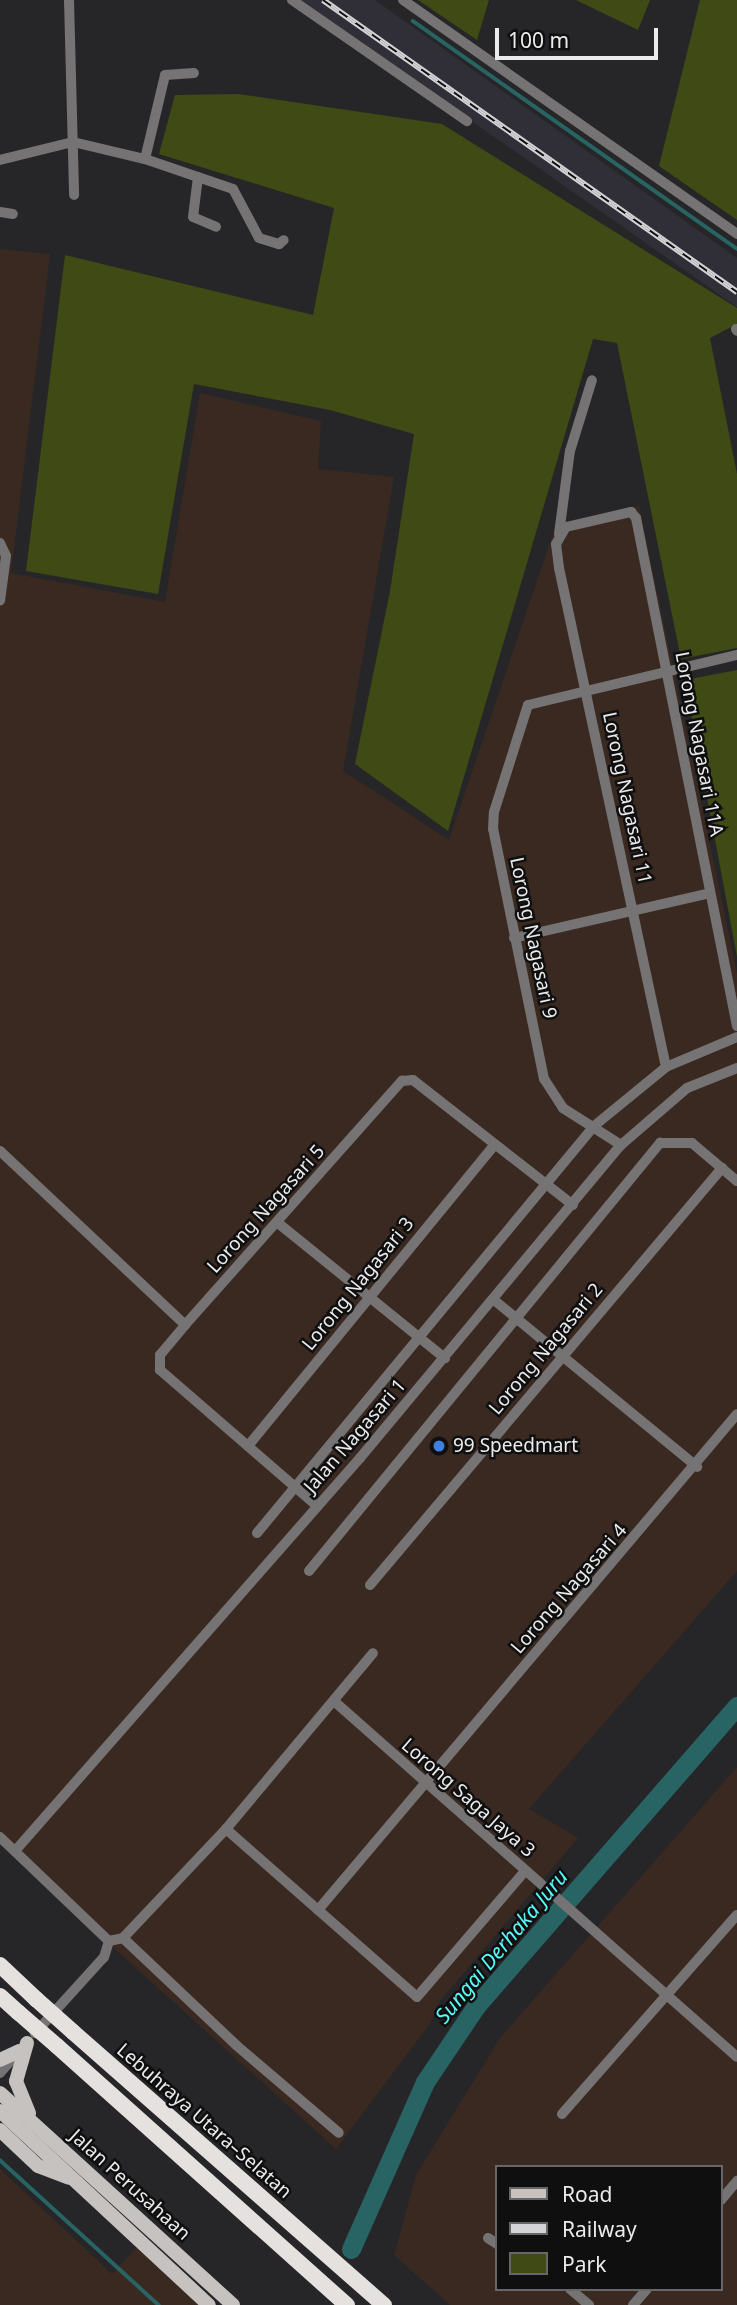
<!DOCTYPE html>
<meta charset="utf-8">
<style>
body{margin:0}
#map{position:relative;width:737px;height:2305px;overflow:hidden;background:#262628;font-family:"Noto Sans",sans-serif}
div>[style]{position:absolute}
.industrial>*{inset:0;background:#3a2921}
.built>*{inset:0;background:#302e37}
.green>*{inset:0;background:#3f4a14}
.stream>*{height:3.5px;margin:-1.75px;padding:0 1.75px;transform-origin:1.75px;border-radius:1.75px;background:#286463}
.river>*{height:19px;margin:-9.5px;padding:0 9.5px;transform-origin:9.5px;border-radius:9.5px;background:#286463}
.minor>*{height:10px;margin:-5px;padding:0 5px;transform-origin:5px;border-radius:5px;background:#757373}
.major>*{height:14px;margin:-7px;padding:0 7px;transform-origin:7px;border-radius:7px;background:#c5c2c0}
.highway>*{height:16px;margin:-8px;padding:0 8px;transform-origin:8px;border-radius:8px;background:#e5e1df}
.rail>*{height:6px;margin-top:-3px;transform-origin:0;background:repeating-linear-gradient(90deg,#0f0f10 0 10px,#d4d3d5 0 20px);box-sizing:border-box;border-block:2px solid #d4d3d5}
.highway-bridge>*{height:16px;margin:-8px;padding:0 8px;transform-origin:8px;border-radius:8px;background:#e5e1df}
.dots>*{width:19px;height:19px;translate:-50% -50%;box-sizing:border-box;border:4px solid #0f0f10;border-radius:50%}
span{translate:-50% -50%;white-space:nowrap;text-align:center;line-height:1.15;-webkit-text-stroke:5px #0f0f10;paint-order:stroke}
.street-label{font-size:19px;color:#ebeaec}
.poi-label{font-size:19px;color:#ebeaec}
.left{translate:0 -50%;text-align:left}
.water-label{font-size:21px;color:#59fafa;font-style:italic}
.legend{position:absolute;left:495px;top:2165px;width:228px;height:126px;box-sizing:border-box;background:#0f0f10;border:2px solid #676768;margin:0;padding:9px 12px;list-style:none;font-size:21px;color:#ebeaec}
.legend li{display:flex;align-items:center;gap:14px;height:35px}
.legend b{width:35px;border:2px solid #676768}
.scale{position:absolute;left:495px;top:28px;width:163px;height:32px;box-sizing:border-box;border:4px solid #ebeaec;border-top:0;padding-left:9px;font-size:21px;line-height:24px;white-space:nowrap;color:#ebeaec;-webkit-text-stroke:5px #0f0f10;paint-order:stroke}
</style>
<div id="map">
<div class="industrial">
<i style="clip-path:polygon(0 249px,50px 254px,11px 573px,165px 602px,200px 393px,321px 421px,318px 469px,394px 477px,343px 771px,449px 840px,556px 525px,639px 506px,737px 973px,737px 1571px,529px 1809px,578px 1838px,440px 2001px,429px 2025px,336px 2149px,0 1845px)"></i>
<i style="clip-path:polygon(evenodd,737px 1767px,737px 2305px,450px 2305px,394px 2255px,416px 2175px,500px 2038px,737px 1767px,497px 2167px,721px 2167px,721px 2289px,497px 2289px,497px 2167px)"></i>
<i style="clip-path:polygon(0 2169px,112px 2274px,138px 2246px,201px 2305px,0 2305px)"></i>
</div>
<div class="built">
<i style="clip-path:polygon(299px 0,375px 0,737px 258px,737px 307px)"></i>
</div>
<div class="green">
<i style="clip-path:polygon(418px 0,489px 0,477px 40px)"></i>
<i style="clip-path:polygon(576px 0,650px 0,638px 30px)"></i>
<i style="clip-path:polygon(700px 0,737px 0,737px 220px,659px 166px)"></i>
<i style="clip-path:polygon(239px 94px,442px 124px,737px 308px,737px 324px,710px 338px,737px 474px,737px 648px,681px 659px,617px 343px,593px 339px,448px 831px,355px 764px,390px 591px,414px 434px,330px 410px,194px 384px,158px 594px,26px 571px,65px 255px,313px 315px,334px 208px,159px 154px,175px 95px)"></i>
<i style="clip-path:polygon(737px 670px,737px 957px,685px 680px)"></i>
</div>
<div class="stream">
<i style="left:413px;top:21px;width:396px;rotate:35.1deg"></i>
<i style="left:0;top:2160px;width:215px;rotate:42.4deg"></i>
</div>
<div class="river">
<i style="left:351px;top:2249px;width:183px;rotate:-66.1deg"></i>
<i style="left:425px;top:2082px;width:92px;rotate:-56.1deg"></i>
<i style="left:476px;top:2006px;width:398px;rotate:-49deg"></i>
</div>
<div class="minor">
<i style="left:69px;top:0;width:195px;rotate:88.5deg"></i>
<i style="left:292px;top:0;width:213px;rotate:34.7deg"></i>
<i style="left:403px;top:0;width:408px;rotate:35deg"></i>
<i style="left:145px;top:159px;width:86px;rotate:-76.6deg"></i>
<i style="left:165px;top:75px;width:29px;rotate:-4deg"></i>
<i style="left:0;top:160px;width:75px;rotate:-13.9deg"></i>
<i style="left:73px;top:142px;width:74px;rotate:13.3deg"></i>
<i style="left:145px;top:159px;width:93px;rotate:18.8deg"></i>
<i style="left:233px;top:189px;width:55px;rotate:62deg"></i>
<i style="left:259px;top:238px;width:21px;rotate:17deg"></i>
<i style="left:279px;top:244px;width:6px;rotate:-39deg"></i>
<i style="left:198px;top:177px;width:40px;rotate:97.1deg"></i>
<i style="left:193px;top:217px;width:25px;rotate:23deg"></i>
<i style="left:0;top:212px;width:13px;rotate:9deg"></i>
<i style="left:736px;top:329px;width:2px;rotate:63deg"></i>
<i style="left:559px;top:534px;width:84px;rotate:-82.5deg"></i>
<i style="left:570px;top:451px;width:74px;rotate:-72.8deg"></i>
<i style="left:0;top:543px;width:14px;rotate:65deg"></i>
<i style="left:6px;top:556px;width:45px;rotate:97.6deg"></i>
<i style="left:514px;top:938px;width:201px;rotate:-12.9deg"></i>
<i style="left:666px;top:1067px;width:510px;rotate:-102.1deg"></i>
<i style="left:559px;top:568px;width:24px;rotate:-97deg"></i>
<i style="left:556px;top:544px;width:20px;rotate:-60deg"></i>
<i style="left:566px;top:527px;width:67px;rotate:-13deg"></i>
<i style="left:631px;top:512px;width:8px;rotate:50deg"></i>
<i style="left:636px;top:518px;width:518px;rotate:78.76deg"></i>
<i style="left:621px;top:1145px;width:69px;rotate:-147.5deg"></i>
<i style="left:563px;top:1108px;width:35px;rotate:-123deg"></i>
<i style="left:544px;top:1079px;width:255px;rotate:-101.5deg"></i>
<i style="left:493px;top:829px;width:17px;rotate:-87deg"></i>
<i style="left:494px;top:812px;width:112px;rotate:-72.4deg"></i>
<i style="left:528px;top:705px;width:215px;rotate:-13.5deg"></i>
<i style="left:0;top:1151px;width:254px;rotate:43.2deg"></i>
<i style="left:278px;top:1223px;width:215px;rotate:39deg"></i>
<i style="left:494px;top:1300px;width:263px;rotate:39.4deg"></i>
<i style="left:248px;top:1446px;width:389px;rotate:-50.7deg"></i>
<i style="left:317px;top:1506px;width:208px;rotate:-139.1deg"></i>
<i style="left:160px;top:1370px;width:15px;rotate:-90deg"></i>
<i style="left:160px;top:1355px;width:39px;rotate:-50deg"></i>
<i style="left:185px;top:1325px;width:327px;rotate:-48.4deg"></i>
<i style="left:402px;top:1081px;width:11px;rotate:-5deg"></i>
<i style="left:413px;top:1080px;width:203px;rotate:38deg"></i>
<i style="left:257px;top:1533px;width:528px;rotate:-50.37deg"></i>
<i style="left:594px;top:1126px;width:93px;rotate:-39.3deg"></i>
<i style="left:666px;top:1067px;width:77px;rotate:-22.9deg"></i>
<i style="left:309px;top:1571px;width:554px;rotate:-50.65deg"></i>
<i style="left:660px;top:1143px;width:32px"></i>
<i style="left:692px;top:1143px;width:59px;rotate:40.2deg"></i>
<i style="left:370px;top:1585px;width:546px;rotate:-49.83deg"></i>
<i style="left:335px;top:1702px;width:536px;rotate:41.45deg"></i>
<i style="left:226px;top:1829px;width:254px;rotate:41.3deg"></i>
<i style="left:417px;top:1997px;width:166px;rotate:-49.4deg"></i>
<i style="left:0;top:1837px;width:151px;rotate:43.7deg"></i>
<i style="left:109px;top:1941px;width:17px;rotate:107deg"></i>
<i style="left:104px;top:1957px;width:103px;rotate:132.2deg"></i>
<i style="left:15px;top:1851px;width:523px;rotate:-48.72deg"></i>
<i style="left:360px;top:1458px;width:408px;rotate:-50.2deg"></i>
<i style="left:621px;top:1145px;width:87px;rotate:-40.8deg"></i>
<i style="left:687px;top:1088px;width:54px;rotate:-21.8deg"></i>
<i style="left:318px;top:1910px;width:649px;rotate:-49.81deg"></i>
<i style="left:123px;top:1938px;width:156px;rotate:43.4deg"></i>
<i style="left:236px;top:2045px;width:135px;rotate:40.5deg"></i>
<i style="left:109px;top:1941px;width:14px;rotate:-12deg"></i>
<i style="left:123px;top:1938px;width:150px;rotate:-46.6deg"></i>
<i style="left:226px;top:1829px;width:229px;rotate:-50.1deg"></i>
<i style="left:0;top:2073px;width:23px;rotate:-49deg"></i>
<i style="left:562px;top:2114px;width:265px;rotate:-48.7deg"></i>
<i style="left:721px;top:2200px;width:25px;rotate:-50deg"></i>
<i style="left:488px;top:2238px;width:11px;rotate:34deg"></i>
<i style="left:570px;top:2289px;width:25px;rotate:40deg"></i>
<i style="left:633px;top:2305px;width:21px;rotate:-49deg"></i>
</div>
<div class="major">
<i style="left:27px;top:2043px;width:40px;rotate:106deg"></i>
<i style="left:16px;top:2081px;width:35px;rotate:68deg"></i>
<i style="left:0;top:2060px;width:21px;rotate:-25deg"></i>
<i style="left:0;top:2093px;width:315px;rotate:42.3deg"></i>
<i style="left:0;top:2111px;width:285px;rotate:42.9deg"></i>
<i style="left:0;top:2130px;width:52px;rotate:43.5deg"></i>
<i style="left:38px;top:2166px;width:33px;rotate:21deg"></i>
</div>
<div class="highway">
<i style="left:0;top:1965px;width:50px;rotate:43.4deg"></i>
<i style="left:0;top:1996px;width:25px;rotate:42deg"></i>
<i style="left:73px;top:2032px;width:414px;rotate:41.3deg"></i>
<i style="left:57px;top:2046px;width:389px;rotate:41.8deg"></i>
</div>
<div class="rail">
<i style="left:323px;top:0;width:507px;rotate:35.2deg"></i>
</div>
<div class="highway-bridge">
<i style="left:36px;top:1999px;width:50px;rotate:41.7deg"></i>
<i style="left:19px;top:2013px;width:50px;rotate:41deg"></i>
</div>
<div class="dots">
<i style="left:439px;top:1446px;background:#3f7fe0"></i>
</div>
<div class="street-label">
<span style="left:699px;top:744px;rotate:79deg">Lorong Nagasari 11A</span>
<span style="left:627px;top:798px;rotate:78deg">Lorong Nagasari 11</span>
<span style="left:533px;top:938px;rotate:78deg">Lorong Nagasari 9</span>
<span style="left:266px;top:1209px;rotate:-48deg">Lorong Nagasari 5</span>
<span style="left:358px;top:1284px;rotate:-51deg">Lorong Nagasari 3</span>
<span style="left:546px;top:1349px;rotate:-50deg">Lorong Nagasari 2</span>
<span style="left:355px;top:1436px;rotate:-49deg">Jalan Nagasari 1</span>
<span style="left:569px;top:1589px;rotate:-49deg">Lorong Nagasari 4</span>
<span style="left:468px;top:1798px;rotate:41deg">Lorong Saga Jaya 3</span>
<span style="left:204px;top:2121px;rotate:41deg">Lebuhraya Utara–Selatan</span>
<span style="left:130px;top:2185px;rotate:42deg">Jalan Perusahaan</span>
</div>
<div class="poi-label">
<span class="left" style="left:453px;top:1446px">99 Speedmart</span>
</div>
<div class="water-label">
<span style="left:501px;top:1946px;rotate:-50deg">Sungai Derhaka Juru</span>
</div>
<ul class="legend">
<li><b style="height:9px;background:#c5c2c0"></b>Road</li>
<li><b style="height:9px;background:#d4d3d5"></b>Railway</li>
<li><b style="height:19px;background:#3f4a14"></b>Park</li>
</ul>
<div class="scale">100 m</div>
</div>
